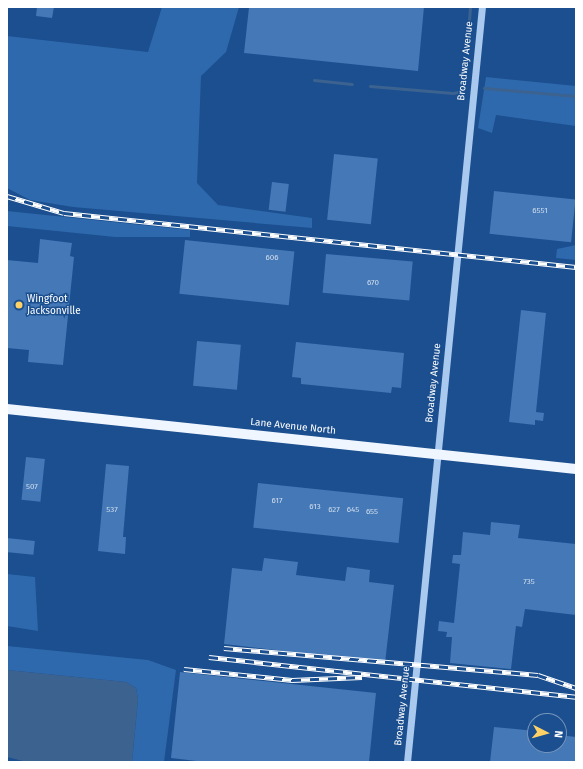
<!DOCTYPE html>
<style>
body{margin:0}
#map{position:relative;width:583px;height:769px;overflow:hidden;background:#1b4f8f;font-family:"Fira Sans",sans-serif}
div>[style]{position:absolute}
.green>*{inset:0;background:#2e69ad}
.water>*{inset:0;background:#3c6290}
.stream>*{height:3px;margin:-1.5px;padding:0 1.5px;transform-origin:1.5px;border-radius:1.5px;background:#3c6290}
.building>*{inset:0;background:#4478b7;transform-origin:0 0}
.minor>*{height:7px;margin:-3.5px;padding:0 3.5px;transform-origin:3.5px;border-radius:3.5px;background:#a9c9ee}
.major>*{height:10px;margin:-5px;padding:0 5px;transform-origin:5px;border-radius:5px;background:#f0f6ff}
.rail>*{height:4.5px;margin-top:-2.25px;transform-origin:0;background:repeating-linear-gradient(90deg,#1b4f8f 0 9px,#fff 0 18px);box-sizing:border-box;border-block:1px solid #fff}
.dots>*{width:11px;height:11px;translate:-50% -50%;box-sizing:border-box;border:2px solid #1b4f8f;border-radius:50%}
span{translate:-50% -50%;white-space:nowrap;text-align:center;line-height:1.15;-webkit-text-stroke:3px #1b4f8f;paint-order:stroke}
.number-label{font-size:8px;color:#d0dded}
.number-label span{-webkit-text-stroke-width:0}
.street-label{font-size:10px;color:#fff}
.poi-label{font-size:10px;color:#fff}
.left{translate:0 -50%;text-align:left}
.frame{position:absolute;inset:0;border:8px solid #fff;pointer-events:none}
.north{position:absolute;left:527px;top:713px;width:40px;height:40px;box-sizing:border-box;background:#1b4f8f;border:1px solid #7695bc;border-radius:50%;rotate:96deg;font-size:11px;font-weight:700;line-height:16px;text-align:center;color:#fff}
.north::after{content:'';display:block;margin:auto;width:14px;height:18px;background:#ffd166;clip-path:polygon(50% 0,100% 100%,50% 72%,0 100%)}
</style>
<div id="map">
<div class="green">
<i style="clip-path:polygon(162px 7px,239px 7px,226px 52px,201px 76px,197px 183px,218px 205px,312px 218px,312px 228px,73px 207px,30px 200px,7px 188px,7px 36px,148px 52px)"></i>
<i style="clip-path:polygon(486px 77px,576px 86px,576px 126px,496px 115px,492px 133px,478px 128px)"></i>
<i style="clip-path:polygon(7px 211px,190px 230px,190px 237px,115px 237px,7px 226px)"></i>
<i style="clip-path:polygon(576px 245px,576px 260px,556px 258px,557px 249px)"></i>
<i style="clip-path:polygon(7px 574px,35px 577px,38px 631px,7px 626px)"></i>
<i style="clip-path:polygon(7px 646px,148px 660px,176px 670px,164px 762px,132px 762px,138px 699px,136px 688px,126px 682px,7px 670px)"></i>
</div>
<div class="water">
<i style="clip-path:polygon(7px 670px,126px 682px,136px 688px,138px 699px,132px 762px,27px 762px,7px 757px)"></i>
</div>
<div class="stream">
<i style="left:467px;top:47px;width:40px;rotate:-85.7deg"></i>
<i style="left:314px;top:80px;width:38px;rotate:6deg"></i>
<i style="left:370px;top:86px;width:83px;rotate:4.8deg"></i>
<i style="left:453px;top:93px;width:10px;rotate:-11deg"></i>
<i style="left:484px;top:88px;width:92px;rotate:5deg"></i>
<i style="left:461px;top:91px;width:20px;rotate:-84deg"></i>
</div>
<div class="building">
<i style="clip-path:polygon(37px 7px,54px 7px,52px 18px,36px 16px)"></i>
<i style="clip-path:polygon(249px 7px,424px 7px,418px 71px,244px 53px)"></i>
<i style="left:334px;top:154px;width:44px;height:66px;rotate:6deg"></i>
<i style="left:272px;top:182px;width:17px;height:28px;rotate:7deg"></i>
<i style="left:494px;top:191px;width:82px;height:43px;rotate:6deg"></i>
<i style="clip-path:polygon(40px 239px,72px 243px,70px 256px,74px 257px,63px 365px,28px 362px,29px 350px,7px 348px,7px 260px,38px 263px)"></i>
<i style="left:185px;top:240px;width:110px;height:54px;rotate:6deg"></i>
<i style="left:326px;top:254px;width:87px;height:39px;rotate:5deg"></i>
<i style="clip-path:polygon(521px 310px,546px 313px,536px 412px,544px 413px,543px 421px,535px 420px,535px 425px,509px 422px)"></i>
<i style="left:197px;top:341px;width:44px;height:45px;rotate:5deg"></i>
<i style="clip-path:polygon(296px 342px,404px 353px,401px 388px,392px 387px,391px 393px,301px 384px,301px 378px,292px 377px)"></i>
<i style="left:26px;top:457px;width:19px;height:43px;rotate:6deg"></i>
<i style="clip-path:polygon(106px 464px,129px 466px,123px 537px,126px 537px,125px 554px,98px 551px)"></i>
<i style="left:258px;top:483px;width:146px;height:45px;rotate:6deg"></i>
<i style="clip-path:polygon(491px 522px,520px 525px,518px 538px,576px 544px,576px 615px,525px 609px,522px 627px,516px 626px,511px 669px,450px 663px,452px 637px,446px 637px,447px 632px,438px 631px,439px 621px,454px 623px,460px 564px,452px 563px,453px 555px,461px 555px,463px 532px,490px 535px)"></i>
<i style="left:7px;top:538px;width:28px;height:14px;rotate:6deg"></i>
<i style="clip-path:polygon(264px 558px,298px 562px,296px 575px,345px 581px,347px 567px,370px 570px,369px 582px,394px 585px,385px 663px,224px 644px,232px 568px,262px 571px)"></i>
<i style="clip-path:polygon(180px 672px,376px 693px,369px 762px,205px 762px,171px 758px)"></i>
<i style="clip-path:polygon(494px 727px,535px 731px,535px 745px,559px 745px,559px 735px,576px 737px,576px 762px,490px 762px)"></i>
</div>
<div class="minor">
<i style="left:407px;top:762px;width:759px;rotate:-84.33deg"></i>
</div>
<div class="major">
<i style="left:7px;top:409px;width:572px;rotate:6.02deg"></i>
</div>
<div class="rail">
<i style="left:7px;top:196px;width:59px;rotate:16.6deg"></i>
<i style="left:64px;top:213px;width:515px;rotate:6.02deg"></i>
<i style="left:224px;top:648px;width:315px;rotate:4.9deg"></i>
<i style="left:538px;top:675px;width:40px;rotate:18.9deg"></i>
<i style="left:209px;top:657px;width:369px;rotate:6.2deg"></i>
<i style="left:184px;top:669px;width:109px;rotate:5.8deg"></i>
<i style="left:292px;top:680px;width:70px;rotate:-2.5deg"></i>
</div>
<div class="dots">
<i style="left:19px;top:305px;background:#ffd166"></i>
</div>
<div class="number-label">
<span style="left:540px;top:211px">6551</span>
<span style="left:272px;top:258px">606</span>
<span style="left:373px;top:283px">670</span>
<span style="left:32px;top:487px">507</span>
<span style="left:277px;top:501px">617</span>
<span style="left:315px;top:507px">613</span>
<span style="left:112px;top:510px">537</span>
<span style="left:334px;top:510px">627</span>
<span style="left:353px;top:510px">645</span>
<span style="left:372px;top:512px">655</span>
<span style="left:529px;top:582px">735</span>
</div>
<div class="street-label">
<span style="left:466px;top:61px;rotate:-84deg">Broadway Avenue</span>
<span style="left:434px;top:383px;rotate:-84deg">Broadway Avenue</span>
<span style="left:293px;top:427px;rotate:6deg">Lane Avenue North</span>
<span style="left:403px;top:706px;rotate:-84deg">Broadway Avenue</span>
</div>
<div class="poi-label">
<span class="left" style="left:27px;top:305px">Wingfoot<br>Jacksonville</span>
</div>
<div class="frame"></div>
<div class="north">N</div>
</div>
